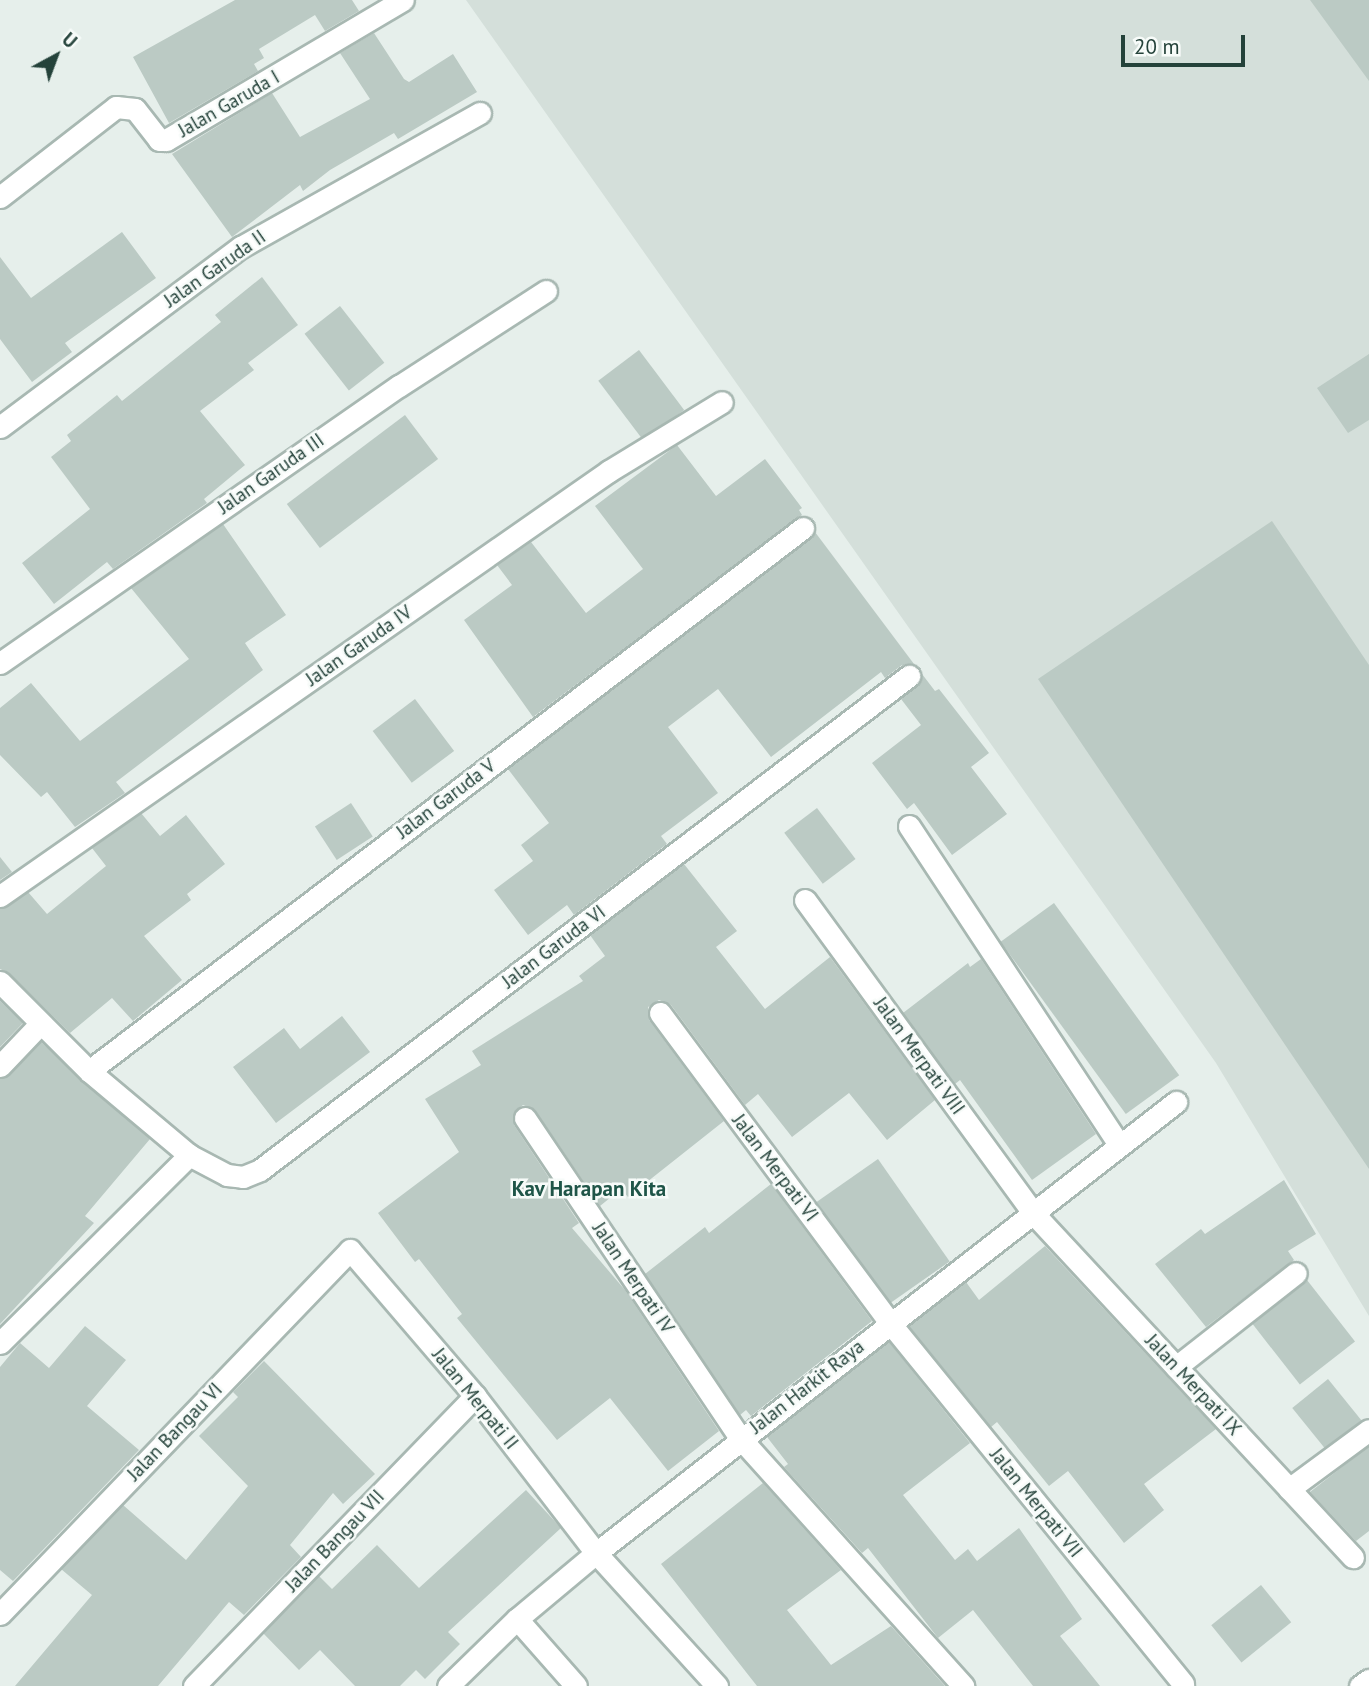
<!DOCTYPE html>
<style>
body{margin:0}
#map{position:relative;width:1369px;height:1686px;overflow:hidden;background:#e6efeb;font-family:"PT Sans",sans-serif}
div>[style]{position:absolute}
.built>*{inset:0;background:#d4dfda}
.building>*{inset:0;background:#bbcac4;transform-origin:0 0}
.roads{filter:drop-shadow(2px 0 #a8b8b2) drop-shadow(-2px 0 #a8b8b2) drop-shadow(0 2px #a8b8b2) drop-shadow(0 -2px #a8b8b2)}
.minor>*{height:21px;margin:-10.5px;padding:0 10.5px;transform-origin:10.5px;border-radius:10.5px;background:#fff}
span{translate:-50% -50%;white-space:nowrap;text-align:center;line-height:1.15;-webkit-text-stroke:5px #f7fbf9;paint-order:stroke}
.street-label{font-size:19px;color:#24423a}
.neighbourhood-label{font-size:21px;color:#1f5548;font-weight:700}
.north{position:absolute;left:21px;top:21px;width:70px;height:70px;-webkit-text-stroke:5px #f7fbf9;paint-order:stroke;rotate:41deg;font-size:19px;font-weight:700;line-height:28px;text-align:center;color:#24423a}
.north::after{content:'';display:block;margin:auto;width:24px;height:32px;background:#24423a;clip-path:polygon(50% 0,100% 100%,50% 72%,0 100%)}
.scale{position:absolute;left:1121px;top:35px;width:124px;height:32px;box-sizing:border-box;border:4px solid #24423a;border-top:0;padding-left:9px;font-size:21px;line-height:24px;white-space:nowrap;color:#24423a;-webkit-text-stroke:5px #f7fbf9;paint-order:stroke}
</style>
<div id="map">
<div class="built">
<i style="clip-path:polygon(466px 0,1369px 0,1369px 1316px,1216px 1063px)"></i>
</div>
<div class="building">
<i style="clip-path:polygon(235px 0,352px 0,359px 11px,325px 31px,315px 15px,259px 49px,264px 58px,254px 64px,258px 71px,169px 123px,133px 57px)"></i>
<i style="clip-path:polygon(1310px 0,1369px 0,1369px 81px)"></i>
<i style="clip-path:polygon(374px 33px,404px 79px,409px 82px,453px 54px,477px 92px,398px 139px,394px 133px,330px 170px,303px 191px,300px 185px,232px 237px,172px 154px,272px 93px,300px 137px,370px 99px,340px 53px)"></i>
<i style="clip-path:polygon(122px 232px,156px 278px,65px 343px,72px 352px,32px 382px,0 339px,0 257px,31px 298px)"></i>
<i style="clip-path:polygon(262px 277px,298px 325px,248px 363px,254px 370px,200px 411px,245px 465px,204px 499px,207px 503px,113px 569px,107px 562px,54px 604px,22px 563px,90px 509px,51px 457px,71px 441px,67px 435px,117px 395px,122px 401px,221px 322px,215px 315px)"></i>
<i style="left:340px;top:306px;width:72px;height:45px;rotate:52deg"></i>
<i style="left:639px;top:350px;width:75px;height:51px;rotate:53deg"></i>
<i style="clip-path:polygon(1369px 354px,1369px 420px,1348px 433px,1317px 388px)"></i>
<i style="left:405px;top:415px;width:55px;height:148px;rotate:53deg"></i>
<i style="clip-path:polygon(677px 445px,716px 496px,765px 459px,802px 508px,799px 510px,802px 515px,533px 717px,464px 620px,512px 585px,497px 565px,531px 542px,586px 613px,639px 572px,643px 569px,595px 506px)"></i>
<i style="clip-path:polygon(1272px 521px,1369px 665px,1369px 1169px,1038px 679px)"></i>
<i style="clip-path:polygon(223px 524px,286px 615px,245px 643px,263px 670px,116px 782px,125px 793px,75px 827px,47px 792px,41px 797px,0 755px,0 708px,31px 683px,80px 741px,189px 659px,131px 588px)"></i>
<i style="clip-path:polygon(815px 532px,914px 664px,902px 665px,885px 678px,881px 672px,771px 757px,718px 689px,668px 727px,718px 793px,661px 836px,667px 844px,574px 915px,567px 905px,528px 935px,494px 890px,533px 861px,521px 845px,549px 823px,508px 769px)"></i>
<i style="clip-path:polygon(922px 674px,935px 691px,939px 689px,989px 753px,971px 767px,1007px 814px,952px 855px,914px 803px,907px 809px,872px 763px,921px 725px,901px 699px,917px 686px)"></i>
<i style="left:415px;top:699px;width:65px;height:53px;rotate:53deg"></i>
<i style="left:351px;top:803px;width:40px;height:43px;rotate:57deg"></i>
<i style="left:817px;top:808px;width:64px;height:41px;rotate:53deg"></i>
<i style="clip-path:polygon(141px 813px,160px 836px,186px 815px,225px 864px,187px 894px,191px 900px,144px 936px,182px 980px,133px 1021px,112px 998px,70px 1033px,9px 973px,0 969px,0 909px,28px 892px,47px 914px,106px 866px,92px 848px)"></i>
<i style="clip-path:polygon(0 857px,12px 872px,0 880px)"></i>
<i style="clip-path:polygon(684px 864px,737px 931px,716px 947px,765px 1009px,830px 957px,935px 1100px,887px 1140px,849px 1093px,792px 1137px,758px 1094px,745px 1105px,671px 1005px,659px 1000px,648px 1007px,649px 1020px,724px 1121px,628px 1197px,621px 1189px,600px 1206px,535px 1110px,523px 1105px,514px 1112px,514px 1125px,579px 1223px,572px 1228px,625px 1290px,719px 1431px,668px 1471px,610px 1398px,557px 1440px,457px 1318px,462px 1314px,419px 1259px,415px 1262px,378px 1213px,459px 1152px,425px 1099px,481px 1065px,472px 1051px,583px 981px,579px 976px,605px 956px,590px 935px)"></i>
<i style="left:1054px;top:903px;width:213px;height:66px;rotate:54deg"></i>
<i style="clip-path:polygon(981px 959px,1096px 1134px,1032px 1180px,960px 1080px,955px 1084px,903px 1013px,968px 963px,970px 967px)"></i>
<i style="clip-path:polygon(0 1001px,23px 1023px,0 1047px)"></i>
<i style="clip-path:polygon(342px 1016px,370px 1052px,276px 1123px,233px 1067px,284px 1028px,300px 1049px)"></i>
<i style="clip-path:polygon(41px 1042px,150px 1139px,85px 1216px,94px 1223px,0 1324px,0 1079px,10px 1075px)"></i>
<i style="left:878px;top:1159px;width:125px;height:75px;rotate:55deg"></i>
<i style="clip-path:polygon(1284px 1180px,1316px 1234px,1288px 1251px,1294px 1260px,1206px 1327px,1155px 1264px,1201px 1229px,1205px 1234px)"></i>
<i style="clip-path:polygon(771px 1184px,872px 1321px,751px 1416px,746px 1410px,740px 1415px,645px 1274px,705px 1227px,709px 1233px)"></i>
<i style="clip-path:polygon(1045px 1246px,1216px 1429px,1144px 1484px,1164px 1510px,1124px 1543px,1068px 1471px,1049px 1486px,997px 1422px,991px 1427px,909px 1326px,966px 1282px,979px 1300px)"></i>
<i style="left:1307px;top:1280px;width:78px;height:70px;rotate:52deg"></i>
<i style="clip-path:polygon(85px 1326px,126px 1360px,87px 1406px,139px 1450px,13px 1581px,0 1570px,0 1367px,20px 1343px,49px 1368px)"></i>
<i style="clip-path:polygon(889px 1342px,970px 1443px,903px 1495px,955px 1560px,968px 1549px,977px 1561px,1019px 1528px,1082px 1619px,1060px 1636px,1100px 1686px,1033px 1686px,973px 1610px,938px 1638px,868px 1548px,862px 1553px,784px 1467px,788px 1464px,767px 1437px)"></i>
<i style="clip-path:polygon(264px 1361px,375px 1474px,343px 1504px,333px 1493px,290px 1545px,301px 1557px,244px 1615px,229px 1602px,158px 1686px,15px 1686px,92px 1595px,61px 1569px,123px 1505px,186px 1560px,248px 1486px,199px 1436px,238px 1397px,233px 1392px)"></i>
<i style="left:1328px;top:1379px;width:53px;height:46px;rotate:51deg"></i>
<i style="clip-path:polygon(1369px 1446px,1369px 1531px,1356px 1541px,1310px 1492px)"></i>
<i style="clip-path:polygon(763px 1483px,841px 1570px,787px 1610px,831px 1665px,891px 1626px,945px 1686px,757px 1686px,661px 1564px)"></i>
<i style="clip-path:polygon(526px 1490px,561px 1528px,448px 1632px,460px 1644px,425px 1679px,416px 1670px,400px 1686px,355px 1686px,320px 1650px,299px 1670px,263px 1633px,319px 1576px,332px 1589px,377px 1545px,419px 1588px)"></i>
<i style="left:1261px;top:1585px;width:48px;height:64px;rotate:51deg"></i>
</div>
<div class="roads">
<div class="minor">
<i style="left:0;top:197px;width:147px;rotate:-37.8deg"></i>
<i style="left:116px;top:107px;width:19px;rotate:6deg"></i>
<i style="left:135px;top:109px;width:39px;rotate:52deg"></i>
<i style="left:159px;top:140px;width:7px"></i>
<i style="left:166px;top:140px;width:275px;rotate:-30.6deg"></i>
<i style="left:0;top:427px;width:301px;rotate:-36.8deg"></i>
<i style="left:241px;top:247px;width:274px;rotate:-29.3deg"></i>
<i style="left:0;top:663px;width:486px;rotate:-34.8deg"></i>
<i style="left:399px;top:386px;width:175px;rotate:-32.9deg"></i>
<i style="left:909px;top:826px;width:382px;rotate:56.6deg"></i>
<i style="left:0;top:896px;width:743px;rotate:-34.91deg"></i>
<i style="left:609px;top:471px;width:132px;rotate:-31.4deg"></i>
<i style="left:805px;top:900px;width:387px;rotate:53.9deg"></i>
<i style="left:1033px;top:1213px;width:470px;rotate:47.1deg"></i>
<i style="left:0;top:982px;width:126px;rotate:45deg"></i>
<i style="left:89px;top:1071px;width:131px;rotate:40deg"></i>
<i style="left:189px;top:1155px;width:43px;rotate:27.8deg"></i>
<i style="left:227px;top:1175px;width:16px;rotate:7deg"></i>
<i style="left:243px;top:1177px;width:18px;rotate:-22deg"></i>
<i style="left:260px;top:1170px;width:816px;rotate:-37.28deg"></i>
<i style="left:660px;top:1013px;width:386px;rotate:53.4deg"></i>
<i style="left:890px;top:1323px;width:465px;rotate:50.9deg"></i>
<i style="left:0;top:1066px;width:59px;rotate:-46.4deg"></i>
<i style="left:89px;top:1071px;width:897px;rotate:-37.25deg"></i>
<i style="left:525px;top:1118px;width:386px;rotate:56.1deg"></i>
<i style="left:740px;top:1438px;width:334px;rotate:48deg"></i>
<i style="left:0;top:1343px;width:267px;rotate:-44.8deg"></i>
<i style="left:1176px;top:1367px;width:152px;rotate:-38.1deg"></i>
<i style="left:1289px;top:1489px;width:99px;rotate:-36.4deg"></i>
<i style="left:0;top:1614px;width:505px;rotate:-46.12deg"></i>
<i style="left:350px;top:1250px;width:192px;rotate:49.4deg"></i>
<i style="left:475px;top:1396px;width:198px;rotate:52.4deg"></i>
<i style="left:596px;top:1553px;width:180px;rotate:47.7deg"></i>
<i style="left:517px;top:1619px;width:89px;rotate:48.6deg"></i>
<i style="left:194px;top:1686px;width:404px;rotate:-45.9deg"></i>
<i style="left:448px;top:1686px;width:96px;rotate:-44.2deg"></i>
<i style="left:517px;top:1619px;width:103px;rotate:-39.9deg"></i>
<i style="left:596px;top:1553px;width:735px;rotate:-37.87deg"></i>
<i style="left:1360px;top:1686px;width:11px;rotate:-34deg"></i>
</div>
</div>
<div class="street-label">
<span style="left:229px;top:104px;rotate:-30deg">Jalan Garuda I</span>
<span style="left:215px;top:269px;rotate:-35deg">Jalan Garuda II</span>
<span style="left:271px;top:474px;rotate:-35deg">Jalan Garuda III</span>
<span style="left:359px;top:646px;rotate:-35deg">Jalan Garuda IV</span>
<span style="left:446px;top:799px;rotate:-37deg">Jalan Garuda V</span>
<span style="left:554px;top:947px;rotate:-37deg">Jalan Garuda VI</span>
<span style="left:919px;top:1056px;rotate:54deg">Jalan Merpati VIII</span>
<span style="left:775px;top:1168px;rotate:53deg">Jalan Merpati VI</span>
<span style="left:633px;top:1278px;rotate:56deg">Jalan Merpati IV</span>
<span style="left:1193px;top:1385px;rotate:47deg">Jalan Merpati IX</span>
<span style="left:807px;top:1387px;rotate:-38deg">Jalan Harkit Raya</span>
<span style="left:475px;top:1399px;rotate:51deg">Jalan Merpati II</span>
<span style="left:175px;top:1432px;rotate:-46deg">Jalan Bangau VI</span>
<span style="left:1036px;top:1503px;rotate:51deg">Jalan Merpati VII</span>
<span style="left:335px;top:1541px;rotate:-46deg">Jalan Bangau VII</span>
</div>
<div class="neighbourhood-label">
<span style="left:589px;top:1189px">Kav Harapan Kita</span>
</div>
<div class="north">U</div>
<div class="scale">20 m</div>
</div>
